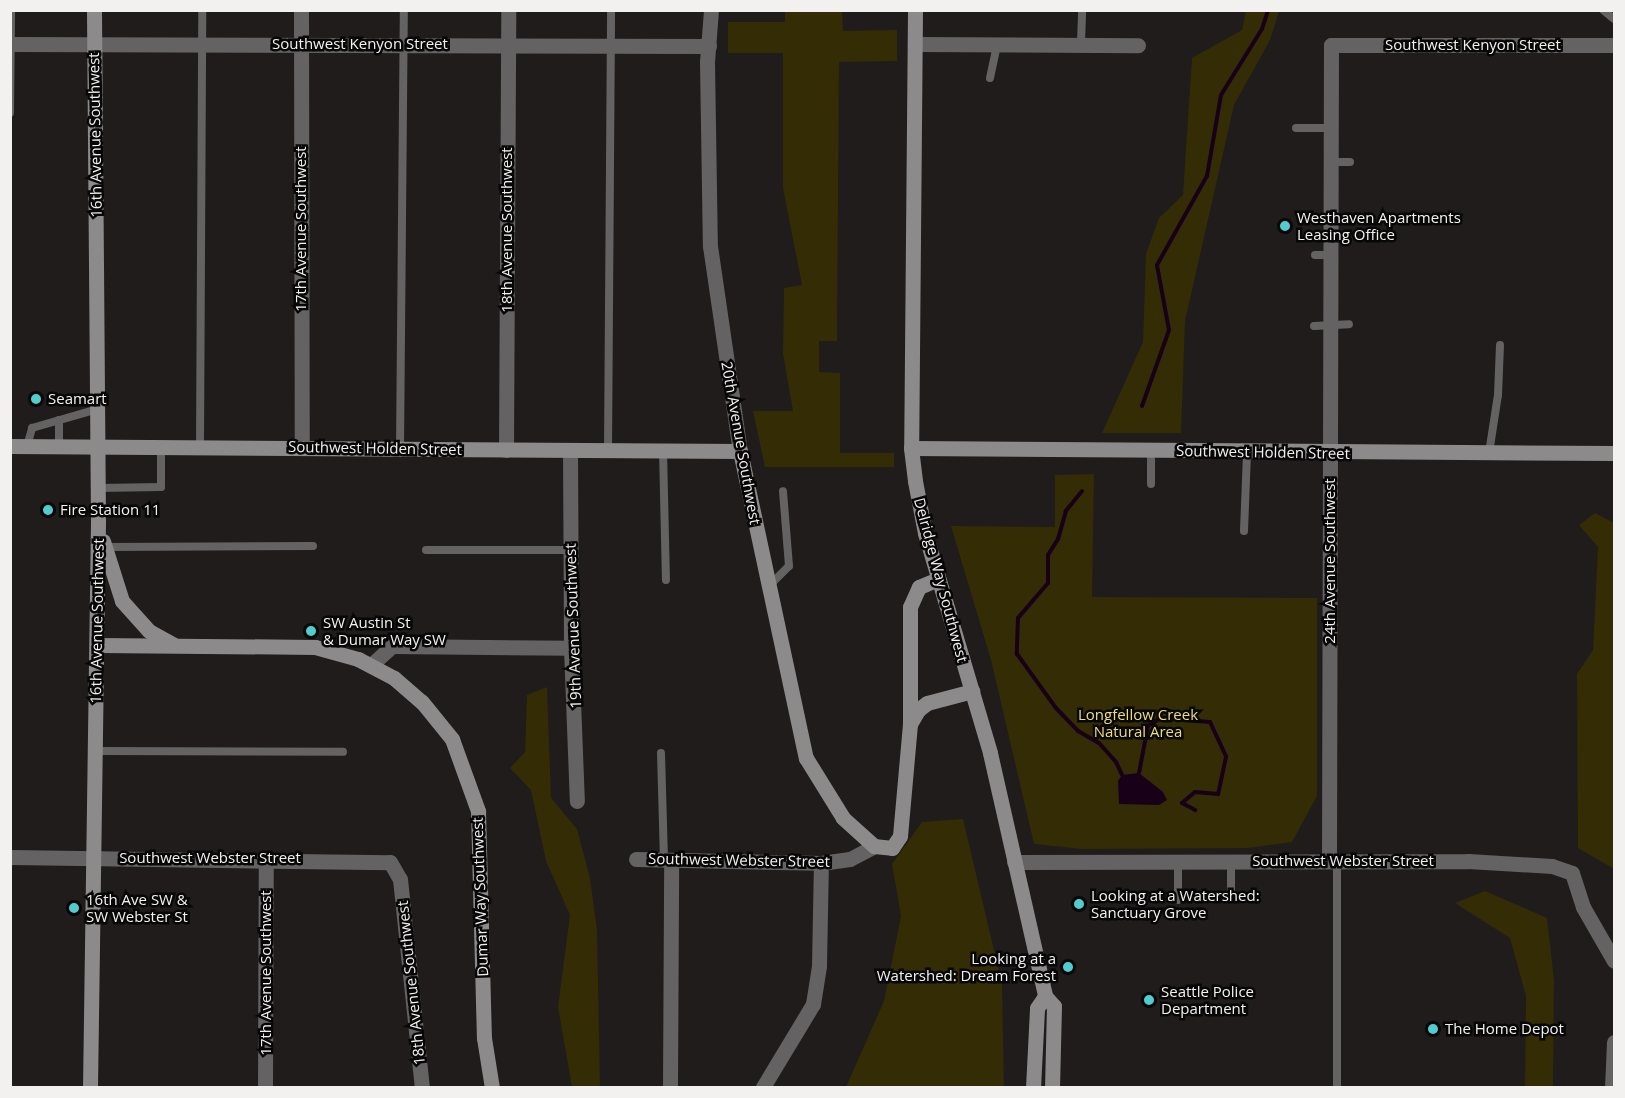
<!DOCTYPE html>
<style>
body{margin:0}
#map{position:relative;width:1625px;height:1098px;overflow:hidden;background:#1f1c1b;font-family:"Open Sans",sans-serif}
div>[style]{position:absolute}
.green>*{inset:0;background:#332c05}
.water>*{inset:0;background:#190019}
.stream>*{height:4px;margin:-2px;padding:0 2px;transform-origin:2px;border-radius:2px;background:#190019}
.lane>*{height:8px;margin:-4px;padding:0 4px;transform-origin:4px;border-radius:4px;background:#646263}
.street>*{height:15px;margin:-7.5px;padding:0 7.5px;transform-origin:7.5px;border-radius:7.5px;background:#646263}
.secondary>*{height:15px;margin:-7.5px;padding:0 7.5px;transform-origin:7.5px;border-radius:7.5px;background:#8d8a8b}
.dots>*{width:16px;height:16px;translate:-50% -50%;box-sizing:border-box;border:3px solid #080707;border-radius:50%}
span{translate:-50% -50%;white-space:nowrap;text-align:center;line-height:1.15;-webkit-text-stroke:5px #080707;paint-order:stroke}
.street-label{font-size:15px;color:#f3f0f0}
.poi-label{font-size:15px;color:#f3f0f0}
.left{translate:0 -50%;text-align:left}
.right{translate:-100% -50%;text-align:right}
.park-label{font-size:15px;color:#efdc7b}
.frame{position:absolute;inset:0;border:12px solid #f3f0f0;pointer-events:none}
</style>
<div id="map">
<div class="green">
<i style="clip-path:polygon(785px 11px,842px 11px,843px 31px,897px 30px,897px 61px,839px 62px,837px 341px,819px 341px,819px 372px,840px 373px,840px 453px,894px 453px,894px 467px,765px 467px,753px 411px,793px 411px,783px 354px,784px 288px,802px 285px,783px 188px,783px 53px,728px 53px,728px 22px,785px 22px)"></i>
<i style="clip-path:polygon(1246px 11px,1279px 11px,1270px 40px,1234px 105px,1185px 321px,1181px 433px,1102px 433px,1143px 342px,1146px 254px,1159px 218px,1183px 195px,1192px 58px,1242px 30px)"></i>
<i style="clip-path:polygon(1094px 474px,1092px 597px,1317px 598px,1317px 796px,1292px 842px,1247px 848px,1082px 849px,1034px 844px,991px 660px,951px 526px,1055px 527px,1055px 475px)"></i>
<i style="clip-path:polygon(1595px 513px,1614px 523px,1614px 869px,1578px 848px,1577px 674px,1593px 650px,1598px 547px,1579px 525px)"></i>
<i style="clip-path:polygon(547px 687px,551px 798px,577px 829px,590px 878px,597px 930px,600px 1087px,572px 1087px,558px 1007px,570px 915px,546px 861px,531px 790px,510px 768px,525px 752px,527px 695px)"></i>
<i style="clip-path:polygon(963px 819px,1002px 984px,1004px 1087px,846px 1087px,884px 1001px,901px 916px,892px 864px,922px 822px)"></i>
<i style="clip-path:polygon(1485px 891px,1547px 918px,1554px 980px,1553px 1087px,1525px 1087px,1526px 996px,1510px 938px,1455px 903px)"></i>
</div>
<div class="water">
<i style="clip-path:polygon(1139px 773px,1163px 792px,1167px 800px,1159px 805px,1119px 804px,1118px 781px,1122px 775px)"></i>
</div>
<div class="stream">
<i style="left:1142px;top:406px;width:81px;rotate:-70.4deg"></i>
<i style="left:1169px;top:330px;width:66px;rotate:-100.5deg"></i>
<i style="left:1157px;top:265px;width:102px;rotate:-60.7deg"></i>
<i style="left:1207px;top:176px;width:82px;rotate:-80.2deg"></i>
<i style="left:1221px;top:95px;width:78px;rotate:-58.2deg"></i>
<i style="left:1262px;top:29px;width:20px;rotate:-72deg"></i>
<i style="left:1082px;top:491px;width:26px;rotate:129deg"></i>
<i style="left:1066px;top:511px;width:29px;rotate:106deg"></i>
<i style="left:1058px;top:539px;width:19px;rotate:122deg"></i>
<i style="left:1048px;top:555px;width:28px;rotate:90deg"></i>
<i style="left:1048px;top:583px;width:46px;rotate:130.6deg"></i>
<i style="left:1018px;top:618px;width:36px;rotate:92deg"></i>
<i style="left:1017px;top:654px;width:67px;rotate:54.2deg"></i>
<i style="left:1056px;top:708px;width:32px;rotate:46deg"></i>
<i style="left:1078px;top:731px;width:24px;rotate:30deg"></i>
<i style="left:1099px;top:743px;width:25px;rotate:48deg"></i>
<i style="left:1116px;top:762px;width:14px;rotate:65deg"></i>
<i style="left:1139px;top:773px;width:48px;rotate:-79.2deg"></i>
<i style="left:1148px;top:726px;width:15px;rotate:-32deg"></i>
<i style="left:1161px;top:718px;width:49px;rotate:4.7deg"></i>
<i style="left:1210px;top:722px;width:38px;rotate:65deg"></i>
<i style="left:1226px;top:757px;width:38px;rotate:102deg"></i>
<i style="left:1218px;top:794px;width:23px;rotate:-175deg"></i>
<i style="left:1195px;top:792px;width:17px;rotate:140deg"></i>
<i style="left:1182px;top:803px;width:15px;rotate:28deg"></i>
</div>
<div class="lane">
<i style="left:1603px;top:10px;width:14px;rotate:39deg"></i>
<i style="left:1081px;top:43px;width:33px;rotate:-88deg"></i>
<i style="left:990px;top:78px;width:35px;rotate:-78deg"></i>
<i style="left:10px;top:113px;width:103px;rotate:-89.4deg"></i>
<i style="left:1296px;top:128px;width:34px"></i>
<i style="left:1330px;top:162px;width:20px"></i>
<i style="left:1315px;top:255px;width:15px"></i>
<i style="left:1314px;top:326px;width:35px;rotate:-3deg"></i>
<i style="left:59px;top:420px;width:26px;rotate:90deg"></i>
<i style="left:27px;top:446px;width:19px;rotate:-74deg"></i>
<i style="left:32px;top:428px;width:69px;rotate:-16.1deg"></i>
<i style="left:200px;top:446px;width:436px;rotate:-89.7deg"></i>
<i style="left:400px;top:449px;width:439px;rotate:-89.5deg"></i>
<i style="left:608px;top:450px;width:440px;rotate:-89.6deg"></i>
<i style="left:663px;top:450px;width:130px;rotate:88.7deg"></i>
<i style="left:1489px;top:453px;width:59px;rotate:-81.2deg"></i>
<i style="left:1498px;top:395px;width:50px;rotate:-87.7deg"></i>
<i style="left:1151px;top:484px;width:33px;rotate:-90deg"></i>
<i style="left:98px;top:488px;width:63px;rotate:-0.9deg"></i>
<i style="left:161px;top:487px;width:41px;rotate:-90deg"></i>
<i style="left:1244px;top:531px;width:79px;rotate:-87.8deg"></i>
<i style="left:105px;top:547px;width:208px;rotate:-0.3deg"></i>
<i style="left:426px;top:550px;width:144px"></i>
<i style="left:769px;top:586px;width:28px;rotate:-45deg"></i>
<i style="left:789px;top:566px;width:75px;rotate:-94.6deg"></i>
<i style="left:95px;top:751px;width:248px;rotate:0.2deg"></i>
<i style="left:661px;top:753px;width:107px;rotate:88.4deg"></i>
<i style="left:1178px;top:861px;width:39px;rotate:90deg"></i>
<i style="left:1231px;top:861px;width:32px;rotate:90deg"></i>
<i style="left:1337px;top:1088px;width:227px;rotate:-90deg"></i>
</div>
<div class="street">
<i style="left:301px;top:10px;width:437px;rotate:89.9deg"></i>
<i style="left:711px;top:10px;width:52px;rotate:94.4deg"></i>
<i style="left:707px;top:62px;width:184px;rotate:89.1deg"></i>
<i style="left:710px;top:246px;width:207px;rotate:81.7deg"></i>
<i style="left:10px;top:44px;width:699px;rotate:0.16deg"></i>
<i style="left:915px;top:44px;width:223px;rotate:0.3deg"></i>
<i style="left:506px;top:450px;width:440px;rotate:-89.7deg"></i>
<i style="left:570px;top:450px;width:198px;rotate:89.7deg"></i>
<i style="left:571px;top:648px;width:153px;rotate:87.8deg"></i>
<i style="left:371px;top:665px;width:28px;rotate:-42deg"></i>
<i style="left:392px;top:646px;width:179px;rotate:0.6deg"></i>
<i style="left:10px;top:857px;width:380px;rotate:0.8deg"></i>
<i style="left:390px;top:862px;width:20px;rotate:60deg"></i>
<i style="left:400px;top:879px;width:210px;rotate:84deg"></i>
<i style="left:636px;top:859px;width:185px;rotate:1.2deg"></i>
<i style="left:821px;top:863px;width:29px;rotate:-8deg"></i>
<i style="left:850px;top:859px;width:27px;rotate:-28deg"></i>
<i style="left:1329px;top:861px;width:816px;rotate:-89.86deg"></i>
<i style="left:1331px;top:45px;width:283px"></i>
<i style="left:1014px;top:862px;width:454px;rotate:-0.1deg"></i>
<i style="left:1468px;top:861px;width:84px;rotate:3.4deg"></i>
<i style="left:1552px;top:866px;width:21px;rotate:19deg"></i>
<i style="left:1572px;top:873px;width:36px;rotate:72deg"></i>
<i style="left:1583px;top:907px;width:62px;rotate:60.1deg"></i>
<i style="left:763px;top:1087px;width:97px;rotate:-58.9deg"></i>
<i style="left:813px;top:1004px;width:39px;rotate:-81deg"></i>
<i style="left:819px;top:965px;width:102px;rotate:-88.9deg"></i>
<i style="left:265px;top:1088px;width:230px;rotate:-89.8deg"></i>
<i style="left:670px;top:1088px;width:228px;rotate:-89.7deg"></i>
<i style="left:1612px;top:1088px;width:46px;rotate:-87.5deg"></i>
</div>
<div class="secondary">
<i style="left:915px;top:10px;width:438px;rotate:90.5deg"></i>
<i style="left:911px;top:448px;width:33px;rotate:83deg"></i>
<i style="left:915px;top:481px;width:53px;rotate:79.1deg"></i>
<i style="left:925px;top:533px;width:229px;rotate:73.5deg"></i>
<i style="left:990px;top:753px;width:249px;rotate:77.2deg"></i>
<i style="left:1045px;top:996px;width:13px;rotate:48deg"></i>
<i style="left:1054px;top:1006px;width:82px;rotate:91.4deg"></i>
<i style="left:10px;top:446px;width:730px;rotate:0.39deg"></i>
<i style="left:740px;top:451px;width:314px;rotate:77.9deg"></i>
<i style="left:806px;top:758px;width:70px;rotate:58.3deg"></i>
<i style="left:843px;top:818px;width:42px;rotate:42.1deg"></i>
<i style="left:874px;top:846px;width:18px;rotate:6deg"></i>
<i style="left:892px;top:848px;width:14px;rotate:-56deg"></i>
<i style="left:900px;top:836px;width:112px;rotate:-84.9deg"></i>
<i style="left:910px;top:724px;width:16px;rotate:-60deg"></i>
<i style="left:918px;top:710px;width:11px;rotate:-38deg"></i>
<i style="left:927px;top:703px;width:47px;rotate:-14.9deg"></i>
<i style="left:911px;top:448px;width:703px;rotate:0.41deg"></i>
<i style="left:103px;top:541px;width:63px;rotate:72.4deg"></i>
<i style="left:122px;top:601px;width:40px;rotate:48deg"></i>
<i style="left:149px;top:631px;width:29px;rotate:29deg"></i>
<i style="left:97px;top:645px;width:218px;rotate:0.5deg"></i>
<i style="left:315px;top:647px;width:45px;rotate:15.6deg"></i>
<i style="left:358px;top:659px;width:41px;rotate:27.8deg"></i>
<i style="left:394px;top:678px;width:37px;rotate:41deg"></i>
<i style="left:422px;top:702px;width:48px;rotate:51deg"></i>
<i style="left:452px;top:739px;width:77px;rotate:70.1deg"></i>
<i style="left:478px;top:811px;width:227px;rotate:88.5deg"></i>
<i style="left:484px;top:1038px;width:51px;rotate:80.9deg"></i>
<i style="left:910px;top:723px;width:116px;rotate:-90deg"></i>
<i style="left:910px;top:607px;width:22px;rotate:-66deg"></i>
<i style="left:919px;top:587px;width:21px;rotate:-23deg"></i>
<i style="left:90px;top:1088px;width:567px;rotate:-89.19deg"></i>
<i style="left:98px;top:521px;width:511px;rotate:-90.45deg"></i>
<i style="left:1033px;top:1088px;width:80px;rotate:-87.1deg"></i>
<i style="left:1037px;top:1008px;width:14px;rotate:-56deg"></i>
</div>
<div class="dots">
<i style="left:1285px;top:226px;background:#52cdcf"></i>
<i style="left:36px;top:399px;background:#52cdcf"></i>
<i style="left:48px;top:510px;background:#52cdcf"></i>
<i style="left:311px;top:631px;background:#52cdcf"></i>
<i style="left:1079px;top:904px;background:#52cdcf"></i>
<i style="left:74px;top:908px;background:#52cdcf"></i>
<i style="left:1068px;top:967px;background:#52cdcf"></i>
<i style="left:1149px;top:1000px;background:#52cdcf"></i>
<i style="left:1433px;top:1029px;background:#52cdcf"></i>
</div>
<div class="street-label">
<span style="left:360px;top:44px">Southwest Kenyon Street</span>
<span style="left:1473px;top:45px">Southwest Kenyon Street</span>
<span style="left:95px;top:135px;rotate:-91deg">16th Avenue Southwest</span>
<span style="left:301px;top:229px;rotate:-90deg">17th Avenue Southwest</span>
<span style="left:507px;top:230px;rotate:-90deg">18th Avenue Southwest</span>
<span style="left:741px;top:443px;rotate:80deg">20th Avenue Southwest</span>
<span style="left:375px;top:448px;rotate:1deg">Southwest Holden Street</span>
<span style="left:1263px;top:452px;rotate:1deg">Southwest Holden Street</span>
<span style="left:1330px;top:561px;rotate:-90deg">24th Avenue Southwest</span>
<span style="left:941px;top:580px;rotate:75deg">Delridge Way Southwest</span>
<span style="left:97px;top:621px;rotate:-89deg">16th Avenue Southwest</span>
<span style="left:573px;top:626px;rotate:-92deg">19th Avenue Southwest</span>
<span style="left:210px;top:858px">Southwest Webster Street</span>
<span style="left:739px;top:860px;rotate:1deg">Southwest Webster Street</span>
<span style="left:1343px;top:861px">Southwest Webster Street</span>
<span style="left:480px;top:897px;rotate:-92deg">Dumar Way Southwest</span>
<span style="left:266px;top:973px;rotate:-90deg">17th Avenue Southwest</span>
<span style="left:411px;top:983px;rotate:-96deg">18th Avenue Southwest</span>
</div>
<div class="poi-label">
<span class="left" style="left:1297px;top:226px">Westhaven Apartments<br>Leasing Office</span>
<span class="left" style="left:48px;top:399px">Seamart</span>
<span class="left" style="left:60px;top:510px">Fire Station 11</span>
<span class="left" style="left:323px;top:631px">SW Austin St<br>&amp; Dumar Way SW</span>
<span class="left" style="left:1091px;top:904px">Looking at a Watershed:<br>Sanctuary Grove</span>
<span class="left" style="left:86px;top:908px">16th Ave SW &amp;<br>SW Webster St</span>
<span class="right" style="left:1056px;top:967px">Looking at a<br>Watershed: Dream Forest</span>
<span class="left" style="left:1161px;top:1000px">Seattle Police<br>Department</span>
<span class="left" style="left:1445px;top:1029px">The Home Depot</span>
</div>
<div class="park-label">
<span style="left:1138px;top:723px">Longfellow Creek<br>Natural Area</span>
</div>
<div class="frame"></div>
</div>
